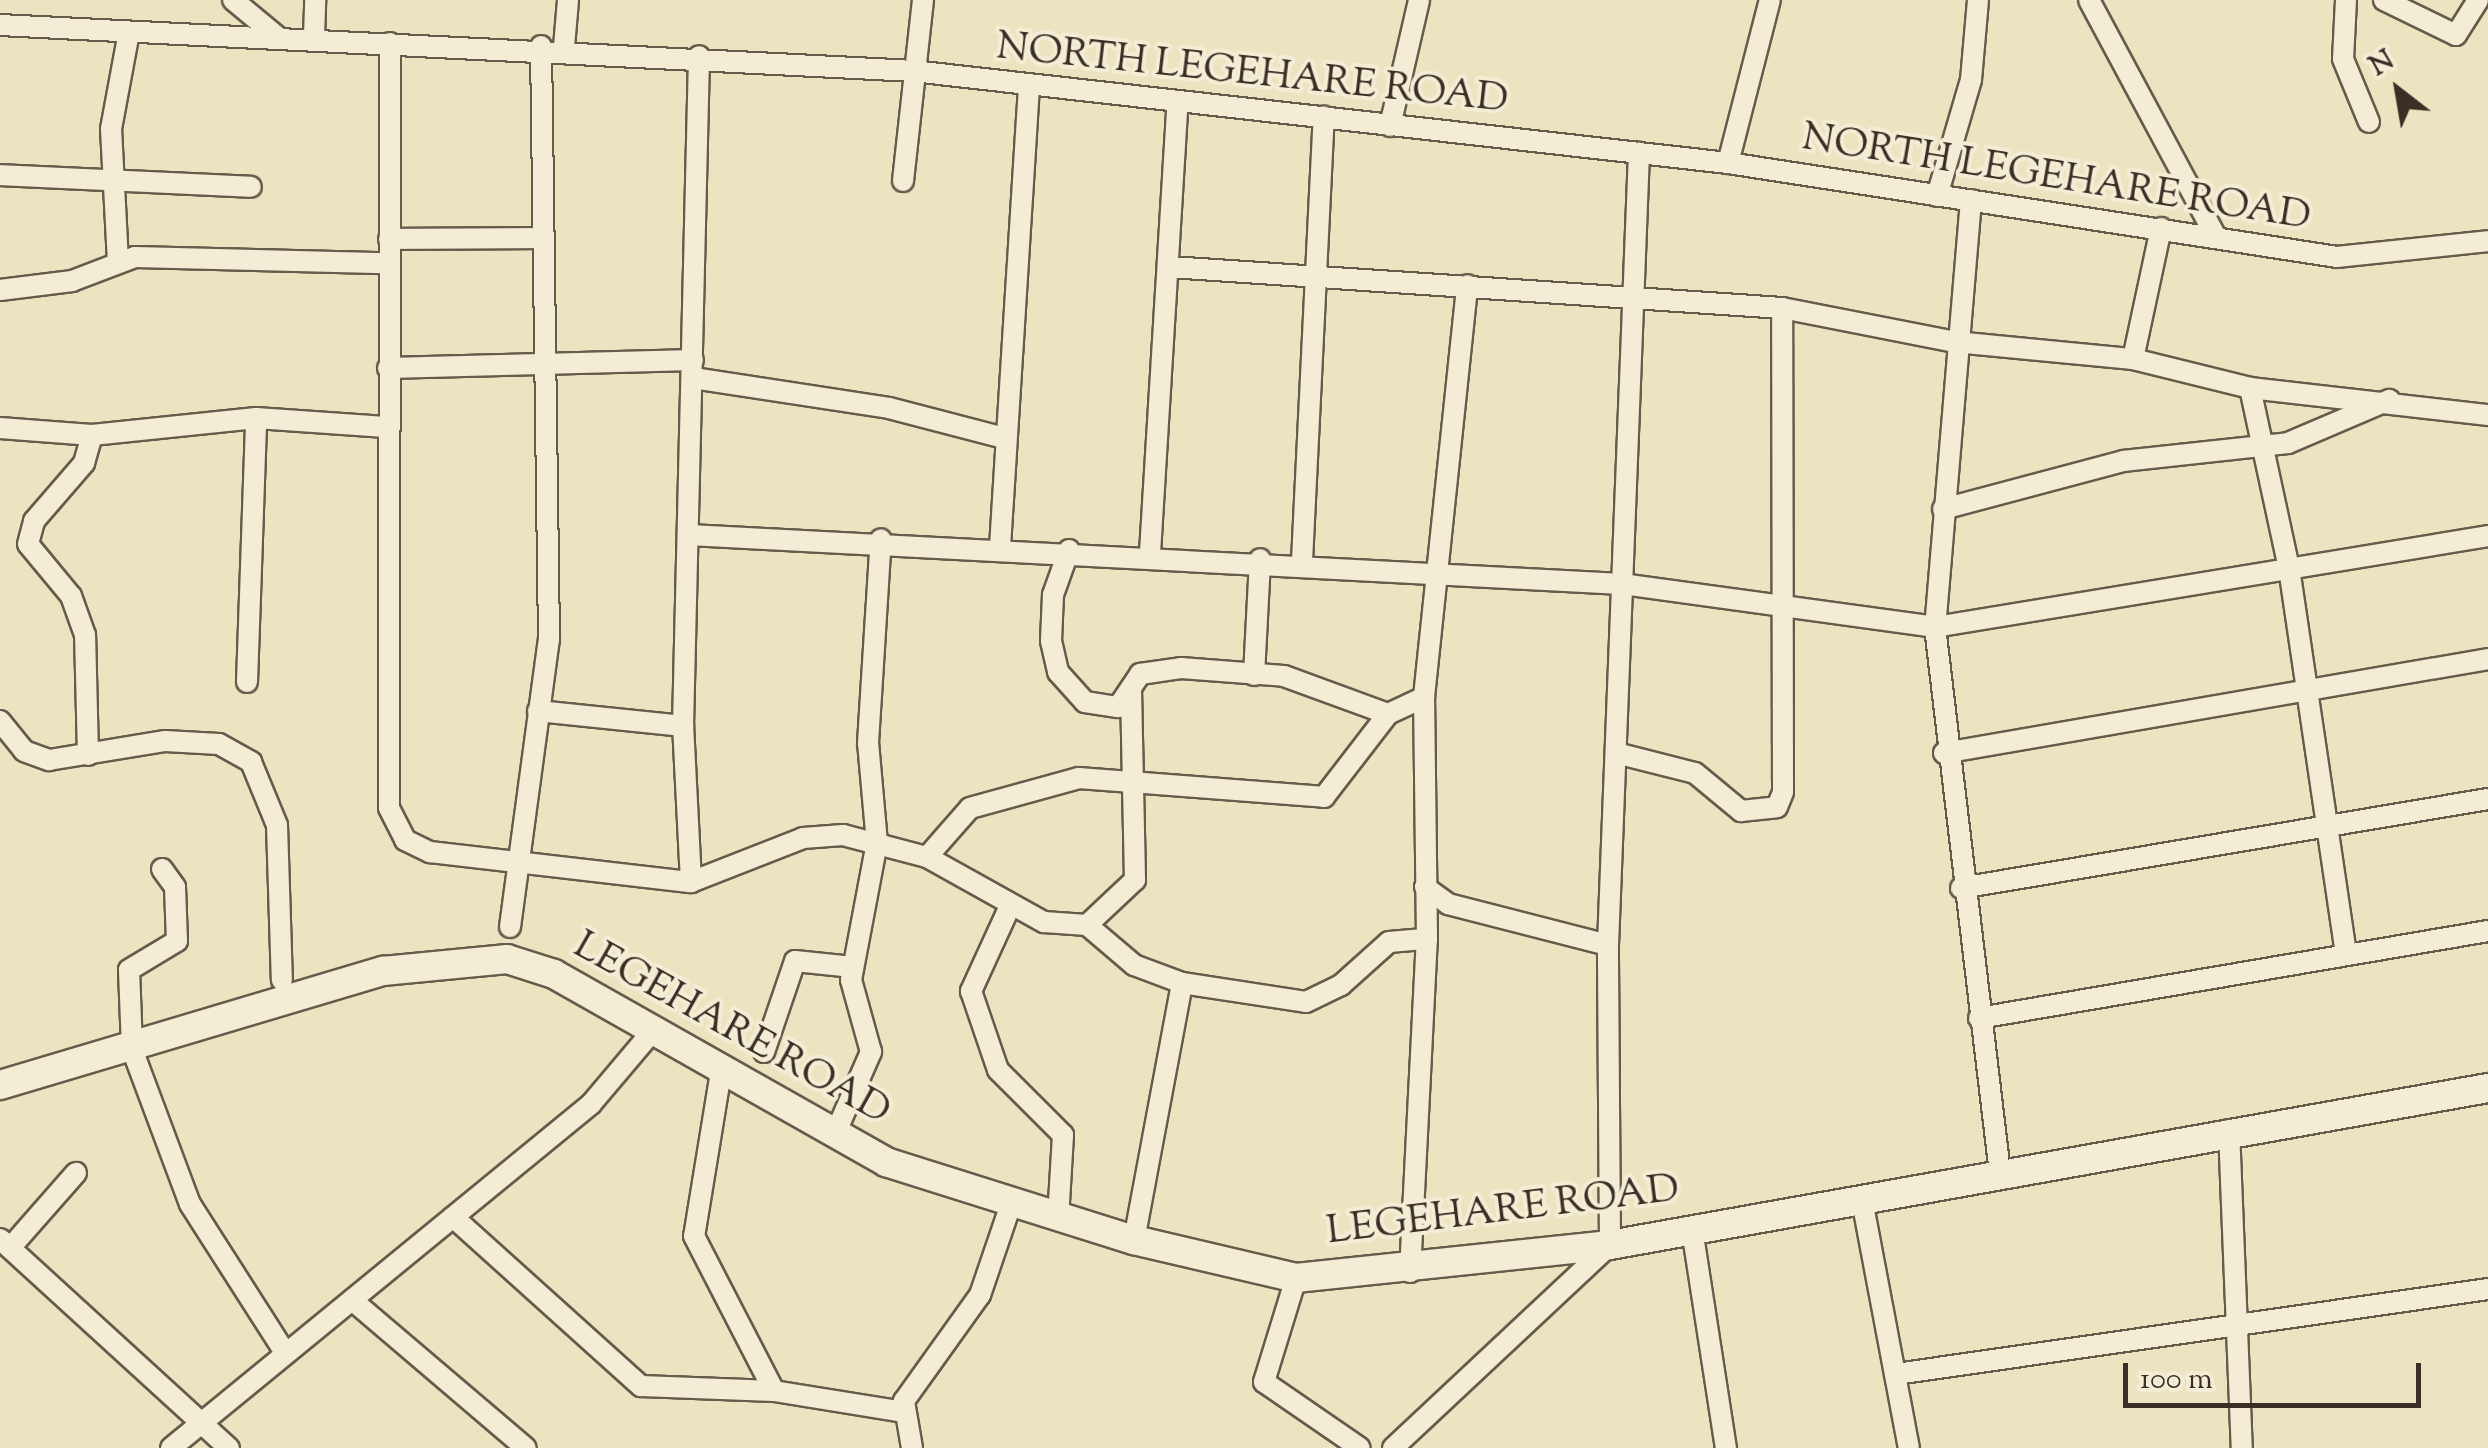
<!DOCTYPE html>
<style>
body{margin:0}
#map{position:relative;width:2488px;height:1448px;overflow:hidden;background:#ece3c0;font-family:"Sorts Mill Goudy",serif}
div>[style]{position:absolute}
.roads{filter:drop-shadow(2px 0 #675b4c) drop-shadow(-2px 0 #675b4c) drop-shadow(0 2px #675b4c) drop-shadow(0 -2px #675b4c)}
.minor>*{height:20px;margin:-10px;padding:0 10px;transform-origin:10px;border-radius:10px;background:#f3edd6}
.secondary>*{height:28px;margin:-14px;padding:0 14px;transform-origin:14px;border-radius:14px;background:#f3edd6}
span{translate:-50% -50%;white-space:nowrap;text-align:center;line-height:1.15;-webkit-text-stroke:8px #f3edd6;paint-order:stroke}
.street-label{font-size:40px;color:#3b2e25}
.north{position:absolute;left:2348px;top:40px;width:100px;height:100px;-webkit-text-stroke:8px #f3edd6;paint-order:stroke;rotate:329deg;font-size:28px;font-weight:700;line-height:40px;text-align:center;color:#3b2e25}
.north::after{content:'';display:block;margin:auto;width:35px;height:45px;background:#3b2e25;clip-path:polygon(50% 0,100% 100%,50% 72%,0 100%)}
.scale{position:absolute;left:2123px;top:1363px;width:298px;height:45px;box-sizing:border-box;border:5px solid #3b2e25;border-top:0;padding-left:12px;font-size:30px;line-height:35px;white-space:nowrap;color:#3b2e25;-webkit-text-stroke:8px #f3edd6;paint-order:stroke}
</style>
<div id="map">
<div class="roads">
<div class="minor">
<i style="left:233px;top:0;width:60px;rotate:39.6deg"></i>
<i style="left:2089px;top:0;width:267px;rotate:61.8deg"></i>
<i style="left:2346px;top:0;width:59px;rotate:92.9deg"></i>
<i style="left:2343px;top:59px;width:68px;rotate:67.6deg"></i>
<i style="left:2384px;top:0;width:80px;rotate:25.9deg"></i>
<i style="left:2456px;top:35px;width:41px;rotate:-57.8deg"></i>
<i style="left:0;top:25px;width:914px;rotate:2.88deg"></i>
<i style="left:913px;top:71px;width:820px;rotate:6.44deg"></i>
<i style="left:1728px;top:163px;width:616px;rotate:8.77deg"></i>
<i style="left:2337px;top:257px;width:152px;rotate:-6deg"></i>
<i style="left:314px;top:36px;width:36px;rotate:-88deg"></i>
<i style="left:390px;top:43px;width:765px;rotate:90.07deg"></i>
<i style="left:389px;top:808px;width:36px;rotate:63deg"></i>
<i style="left:405px;top:840px;width:28px;rotate:26deg"></i>
<i style="left:430px;top:852px;width:263px;rotate:6.6deg"></i>
<i style="left:691px;top:882px;width:120px;rotate:-21.4deg"></i>
<i style="left:803px;top:838px;width:40px;rotate:-4.3deg"></i>
<i style="left:843px;top:835px;width:87px;rotate:14.7deg"></i>
<i style="left:927px;top:857px;width:134px;rotate:29.1deg"></i>
<i style="left:1044px;top:922px;width:43px;rotate:4deg"></i>
<i style="left:1087px;top:925px;width:62px;rotate:40.4deg"></i>
<i style="left:1134px;top:965px;width:51px;rotate:20.6deg"></i>
<i style="left:564px;top:47px;width:47px;rotate:-85.1deg"></i>
<i style="left:1390px;top:126px;width:129px;rotate:-77deg"></i>
<i style="left:1728px;top:163px;width:168px;rotate:-75.6deg"></i>
<i style="left:0;top:175px;width:251px;rotate:2.7deg"></i>
<i style="left:903px;top:181px;width:182px;rotate:-83.7deg"></i>
<i style="left:1937px;top:196px;width:121px;rotate:-73.7deg"></i>
<i style="left:1971px;top:80px;width:80px;rotate:-85deg"></i>
<i style="left:1971px;top:200px;width:429px;rotate:94.8deg"></i>
<i style="left:1935px;top:627px;width:550px;rotate:83.21deg"></i>
<i style="left:389px;top:239px;width:151px;rotate:-0.4deg"></i>
<i style="left:118px;top:262px;width:133px;rotate:-93deg"></i>
<i style="left:111px;top:129px;width:94px;rotate:-79.5deg"></i>
<i style="left:1170px;top:267px;width:613px;rotate:3.83deg"></i>
<i style="left:1782px;top:308px;width:176px;rotate:11.1deg"></i>
<i style="left:1955px;top:342px;width:179px;rotate:5.5deg"></i>
<i style="left:2133px;top:359px;width:121px;rotate:13.9deg"></i>
<i style="left:2250px;top:388px;width:240px;rotate:6.5deg"></i>
<i style="left:0;top:290px;width:73px;rotate:-7.1deg"></i>
<i style="left:72px;top:281px;width:67px;rotate:-20.9deg"></i>
<i style="left:135px;top:257px;width:251px;rotate:1.4deg"></i>
<i style="left:2133px;top:359px;width:134px;rotate:-77.9deg"></i>
<i style="left:388px;top:368px;width:305px;rotate:-1.5deg"></i>
<i style="left:693px;top:378px;width:198px;rotate:8.7deg"></i>
<i style="left:889px;top:408px;width:119px;rotate:14.6deg"></i>
<i style="left:2250px;top:388px;width:184px;rotate:77.8deg"></i>
<i style="left:2289px;top:568px;width:384px;rotate:81.6deg"></i>
<i style="left:0;top:428px;width:92px;rotate:4.4deg"></i>
<i style="left:92px;top:435px;width:165px;rotate:-5.9deg"></i>
<i style="left:256px;top:418px;width:130px;rotate:4deg"></i>
<i style="left:1943px;top:509px;width:186px;rotate:-14.9deg"></i>
<i style="left:2123px;top:461px;width:166px;rotate:-6.2deg"></i>
<i style="left:2288px;top:443px;width:110px;rotate:-23.1deg"></i>
<i style="left:689px;top:535px;width:934px;rotate:3.01deg"></i>
<i style="left:1622px;top:584px;width:316px;rotate:7.8deg"></i>
<i style="left:1935px;top:627px;width:560px;rotate:-9.34deg"></i>
<i style="left:1000px;top:547px;width:460px;rotate:-86.4deg"></i>
<i style="left:1069px;top:550px;width:48px;rotate:109.6deg"></i>
<i style="left:1053px;top:595px;width:46px;rotate:92.5deg"></i>
<i style="left:1051px;top:641px;width:32px;rotate:77deg"></i>
<i style="left:1058px;top:672px;width:40px;rotate:48deg"></i>
<i style="left:1085px;top:702px;width:33px;rotate:9deg"></i>
<i style="left:1118px;top:707px;width:40px;rotate:-56deg"></i>
<i style="left:1140px;top:674px;width:41px;rotate:-8.3deg"></i>
<i style="left:1181px;top:668px;width:103px;rotate:4.4deg"></i>
<i style="left:1284px;top:676px;width:111px;rotate:20.1deg"></i>
<i style="left:1150px;top:553px;width:447px;rotate:-86.5deg"></i>
<i style="left:1302px;top:561px;width:445px;rotate:-87.2deg"></i>
<i style="left:1254px;top:675px;width:116px;rotate:-87deg"></i>
<i style="left:247px;top:682px;width:264px;rotate:-88deg"></i>
<i style="left:538px;top:711px;width:146px;rotate:5.9deg"></i>
<i style="left:0;top:721px;width:38px;rotate:51deg"></i>
<i style="left:24px;top:751px;width:27px;rotate:20deg"></i>
<i style="left:49px;top:760px;width:118px;rotate:-9.3deg"></i>
<i style="left:165px;top:741px;width:54px;rotate:3.2deg"></i>
<i style="left:219px;top:744px;width:37px;rotate:29deg"></i>
<i style="left:251px;top:762px;width:68px;rotate:67.6deg"></i>
<i style="left:277px;top:825px;width:155px;rotate:88.2deg"></i>
<i style="left:1616px;top:753px;width:81px;rotate:14.2deg"></i>
<i style="left:1695px;top:773px;width:60px;rotate:39.6deg"></i>
<i style="left:1741px;top:811px;width:36px;rotate:-6deg"></i>
<i style="left:1777px;top:807px;width:16px;rotate:-68deg"></i>
<i style="left:1783px;top:792px;width:484px;rotate:-90.1deg"></i>
<i style="left:1944px;top:753px;width:552px;rotate:-9.8deg"></i>
<i style="left:88px;top:755px;width:120px;rotate:-91.4deg"></i>
<i style="left:85px;top:635px;width:41px;rotate:-109.7deg"></i>
<i style="left:71px;top:596px;width:67px;rotate:-129.6deg"></i>
<i style="left:28px;top:544px;width:24px;rotate:-75deg"></i>
<i style="left:34px;top:521px;width:77px;rotate:-49.2deg"></i>
<i style="left:84px;top:463px;width:29px;rotate:-74deg"></i>
<i style="left:927px;top:857px;width:65px;rotate:-48.7deg"></i>
<i style="left:970px;top:808px;width:113px;rotate:-15.4deg"></i>
<i style="left:1079px;top:778px;width:246px;rotate:4.4deg"></i>
<i style="left:1324px;top:797px;width:105px;rotate:-52.4deg"></i>
<i style="left:1388px;top:714px;width:40px;rotate:-25deg"></i>
<i style="left:162px;top:869px;width:22px;rotate:54deg"></i>
<i style="left:175px;top:887px;width:54px;rotate:87.9deg"></i>
<i style="left:177px;top:941px;width:56px;rotate:148.9deg"></i>
<i style="left:129px;top:970px;width:79px;rotate:87.8deg"></i>
<i style="left:132px;top:1049px;width:165px;rotate:69.5deg"></i>
<i style="left:190px;top:1204px;width:174px;rotate:57.4deg"></i>
<i style="left:691px;top:882px;width:156px;rotate:-92.9deg"></i>
<i style="left:683px;top:726px;width:670px;rotate:-88.63deg"></i>
<i style="left:1425px;top:887px;width:29px;rotate:36deg"></i>
<i style="left:1448px;top:904px;width:165px;rotate:14.4deg"></i>
<i style="left:1961px;top:888px;width:534px;rotate:-9.59deg"></i>
<i style="left:1010px;top:906px;width:94px;rotate:114.6deg"></i>
<i style="left:971px;top:991px;width:83px;rotate:71.1deg"></i>
<i style="left:998px;top:1070px;width:92px;rotate:45deg"></i>
<i style="left:1063px;top:1135px;width:83px;rotate:93.4deg"></i>
<i style="left:1087px;top:925px;width:66px;rotate:-43.2deg"></i>
<i style="left:1135px;top:880px;width:190px;rotate:-91.2deg"></i>
<i style="left:510px;top:927px;width:290px;rotate:-82.3deg"></i>
<i style="left:549px;top:640px;width:594px;rotate:-90.77deg"></i>
<i style="left:1979px;top:1018px;width:516px;rotate:-9.7deg"></i>
<i style="left:764px;top:1052px;width:96px;rotate:-71.2deg"></i>
<i style="left:795px;top:961px;width:58px;rotate:5.9deg"></i>
<i style="left:721px;top:1072px;width:166px;rotate:99.3deg"></i>
<i style="left:694px;top:1236px;width:174px;rotate:62.7deg"></i>
<i style="left:2229px;top:1130px;width:318px;rotate:87.7deg"></i>
<i style="left:835px;top:1134px;width:90px;rotate:-66.3deg"></i>
<i style="left:871px;top:1052px;width:75px;rotate:-105.5deg"></i>
<i style="left:851px;top:980px;width:139px;rotate:-79.3deg"></i>
<i style="left:877px;top:843px;width:100px;rotate:-95.1deg"></i>
<i style="left:868px;top:743px;width:204px;rotate:-86.4deg"></i>
<i style="left:1862px;top:1200px;width:252px;rotate:79.3deg"></i>
<i style="left:453px;top:1217px;width:253px;rotate:42deg"></i>
<i style="left:641px;top:1386px;width:133px;rotate:2.2deg"></i>
<i style="left:774px;top:1391px;width:131px;rotate:9.2deg"></i>
<i style="left:1692px;top:1229px;width:222px;rotate:81.2deg"></i>
<i style="left:0;top:1239px;width:310px;rotate:42.4deg"></i>
<i style="left:1134px;top:1240px;width:261px;rotate:-79.4deg"></i>
<i style="left:1182px;top:983px;width:125px;rotate:8.7deg"></i>
<i style="left:1306px;top:1002px;width:39px;rotate:-26deg"></i>
<i style="left:1341px;top:985px;width:64px;rotate:-41.9deg"></i>
<i style="left:1389px;top:942px;width:38px;rotate:-5deg"></i>
<i style="left:10px;top:1248px;width:100px;rotate:-48.7deg"></i>
<i style="left:1410px;top:1272px;width:333px;rotate:-87.1deg"></i>
<i style="left:1427px;top:939px;width:242px;rotate:-90.7deg"></i>
<i style="left:1424px;top:697px;width:414px;rotate:-84deg"></i>
<i style="left:1296px;top:1278px;width:109px;rotate:107.1deg"></i>
<i style="left:1264px;top:1382px;width:116px;rotate:34.5deg"></i>
<i style="left:352px;top:1300px;width:228px;rotate:40.4deg"></i>
<i style="left:1896px;top:1374px;width:598px;rotate:-8.17deg"></i>
<i style="left:171px;top:1448px;width:543px;rotate:-39.32deg"></i>
<i style="left:591px;top:1104px;width:93px;rotate:-49.8deg"></i>
<i style="left:912px;top:1448px;width:48px;rotate:-99.7deg"></i>
<i style="left:904px;top:1401px;width:130px;rotate:-54.4deg"></i>
<i style="left:980px;top:1295px;width:96px;rotate:-71.2deg"></i>
<i style="left:1393px;top:1448px;width:297px;rotate:-43.1deg"></i>
<i style="left:1610px;top:1245px;width:300px;rotate:-90.4deg"></i>
<i style="left:1608px;top:945px;width:793px;rotate:-87.76deg"></i>
</div>
<div class="secondary">
<i style="left:0;top:1085px;width:400px;rotate:-16.6deg"></i>
<i style="left:383px;top:971px;width:125px;rotate:-5.5deg"></i>
<i style="left:507px;top:959px;width:49px;rotate:17.7deg"></i>
<i style="left:554px;top:974px;width:382px;rotate:29.5deg"></i>
<i style="left:886px;top:1162px;width:260px;rotate:17.5deg"></i>
<i style="left:1134px;top:1240px;width:166px;rotate:13.2deg"></i>
<i style="left:1296px;top:1278px;width:316px;rotate:-6deg"></i>
<i style="left:1610px;top:1245px;width:892px;rotate:-10.14deg"></i>
</div>
</div>
<div class="street-label">
<span style="left:1252px;top:75px;rotate:6deg">NORTH LEGEHARE ROAD</span>
<span style="left:2056px;top:179px;rotate:9deg">NORTH LEGEHARE ROAD</span>
<span style="left:731px;top:1030px;rotate:29deg">LEGEHARE ROAD</span>
<span style="left:1503px;top:1212px;rotate:-7deg">LEGEHARE ROAD</span>
</div>
<div class="north">N</div>
<div class="scale">100 m</div>
</div>
